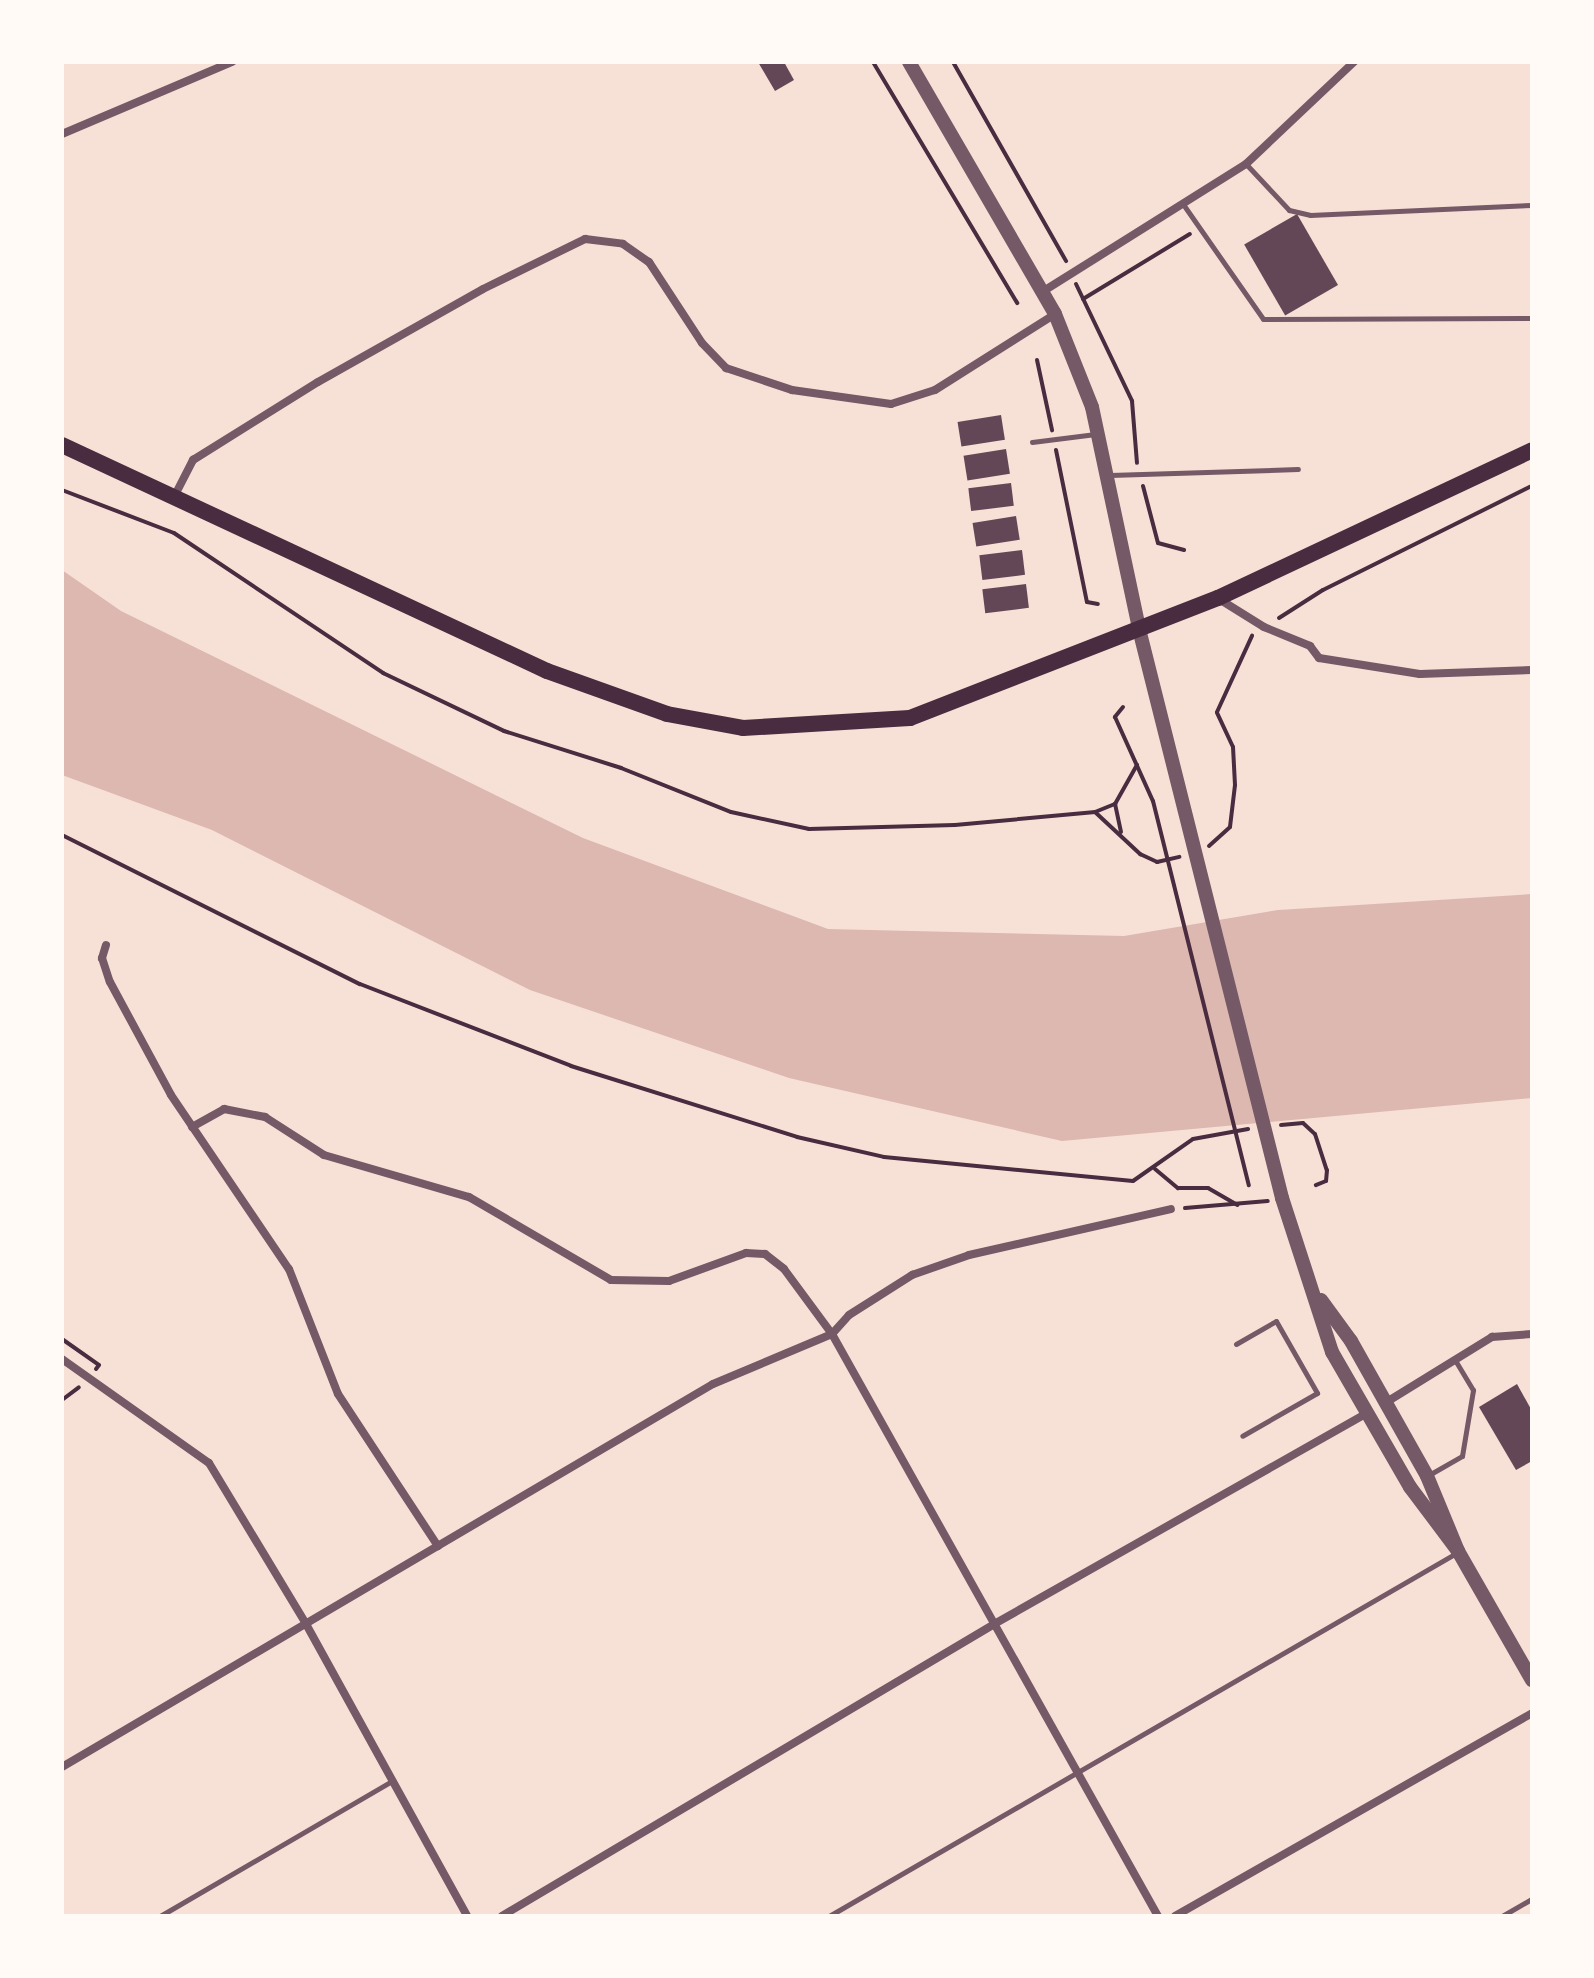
<!DOCTYPE html>
<style>
body{margin:0}
#map{position:relative;width:1594px;height:1978px;overflow:hidden;background:#f7e1d7;font-family:"IBM Plex Sans",sans-serif}
div>[style]{position:absolute}
.water>*{inset:0;background:#dcb8b0}
.building>*{inset:0;background:#644757;transform-origin:0 0}
.path>*{height:4px;margin:-2px;padding:0 2px;transform-origin:2px;border-radius:2px;background:#4a2c40}
.service>*{height:5px;margin:-2.5px;padding:0 2.5px;transform-origin:2.5px;border-radius:2.5px;background:#755966}
.minor>*{height:8px;margin:-4px;padding:0 4px;transform-origin:4px;border-radius:4px;background:#755966}
.tertiary>*{height:14px;margin:-7px;padding:0 7px;transform-origin:7px;border-radius:7px;background:#755966}
.secondary>*{height:16px;margin:-8px;padding:0 8px;transform-origin:8px;border-radius:8px;background:#4a2c40}
span{translate:-50% -50%;white-space:nowrap;text-align:center;line-height:1.15;-webkit-text-stroke:6px #fffaf5;paint-order:stroke}
.frame{position:absolute;inset:0;border:64px solid #fffaf5;pointer-events:none}
</style>
<div id="map">
<div class="water">
<i style="clip-path:polygon(62px 570px,121px 611px,583px 838px,828px 929px,1124px 936px,1278px 910px,1532px 894px,1532px 1098px,1062px 1141px,789px 1078px,530px 990px,212px 830px,62px 775px)"></i>
</div>
<div class="building">
<i style="clip-path:polygon(758px 62px,784px 62px,794px 80px,775px 91px)"></i>
<i style="left:1297px;top:214px;width:82px;height:61px;rotate:60deg"></i>
<i style="left:1001px;top:415px;width:25px;height:44px;rotate:81deg"></i>
<i style="left:1006px;top:449px;width:25px;height:43px;rotate:81deg"></i>
<i style="left:1011px;top:483px;width:23px;height:43px;rotate:83deg"></i>
<i style="left:1016px;top:516px;width:24px;height:44px;rotate:81deg"></i>
<i style="left:1022px;top:550px;width:25px;height:43px;rotate:83deg"></i>
<i style="left:1026px;top:584px;width:24px;height:44px;rotate:83deg"></i>
<i style="clip-path:polygon(1517px 1384px,1532px 1411px,1532px 1461px,1516px 1470px,1479px 1407px)"></i>
</div>
<div class="path">
<i style="left:873px;top:62px;width:281px;rotate:59.1deg"></i>
<i style="left:953px;top:62px;width:229px;rotate:60.4deg"></i>
<i style="left:1076px;top:284px;width:130px;rotate:64.4deg"></i>
<i style="left:1132px;top:401px;width:62px;rotate:85.4deg"></i>
<i style="left:1083px;top:299px;width:125px;rotate:-31.3deg"></i>
<i style="left:1037px;top:360px;width:72px;rotate:77.9deg"></i>
<i style="left:1056px;top:450px;width:155px;rotate:78.5deg"></i>
<i style="left:1087px;top:602px;width:11px;rotate:10deg"></i>
<i style="left:1143px;top:486px;width:59px;rotate:75.3deg"></i>
<i style="left:1158px;top:543px;width:27px;rotate:15deg"></i>
<i style="left:62px;top:490px;width:120px;rotate:21deg"></i>
<i style="left:174px;top:533px;width:252px;rotate:33.8deg"></i>
<i style="left:383px;top:673px;width:134px;rotate:25.6deg"></i>
<i style="left:504px;top:731px;width:123px;rotate:17.5deg"></i>
<i style="left:621px;top:768px;width:118px;rotate:21.8deg"></i>
<i style="left:731px;top:812px;width:80px;rotate:12.3deg"></i>
<i style="left:809px;top:829px;width:146px;rotate:-1.6deg"></i>
<i style="left:955px;top:825px;width:141px;rotate:-5.3deg"></i>
<i style="left:1095px;top:812px;width:62px;rotate:43deg"></i>
<i style="left:1140px;top:854px;width:19px;rotate:25deg"></i>
<i style="left:1157px;top:862px;width:23px;rotate:-13deg"></i>
<i style="left:1279px;top:618px;width:52px;rotate:-32.5deg"></i>
<i style="left:1323px;top:590px;width:233px;rotate:-26.5deg"></i>
<i style="left:1123px;top:707px;width:13px;rotate:129deg"></i>
<i style="left:1115px;top:717px;width:92px;rotate:65.7deg"></i>
<i style="left:1153px;top:801px;width:396px;rotate:76deg"></i>
<i style="left:1095px;top:812px;width:22px;rotate:-22deg"></i>
<i style="left:1121px;top:832px;width:29px;rotate:-102deg"></i>
<i style="left:1115px;top:804px;width:45px;rotate:-60.6deg"></i>
<i style="left:62px;top:835px;width:333px;rotate:26.6deg"></i>
<i style="left:360px;top:984px;width:226px;rotate:21.2deg"></i>
<i style="left:571px;top:1066px;width:237px;rotate:17.4deg"></i>
<i style="left:797px;top:1137px;width:89px;rotate:12.9deg"></i>
<i style="left:884px;top:1157px;width:250px;rotate:5.5deg"></i>
<i style="left:1133px;top:1181px;width:73px;rotate:-35deg"></i>
<i style="left:1193px;top:1139px;width:56px;rotate:-10.3deg"></i>
<i style="left:1209px;top:846px;width:28px;rotate:-42deg"></i>
<i style="left:1230px;top:827px;width:42px;rotate:-83.2deg"></i>
<i style="left:1235px;top:785px;width:38px;rotate:-93deg"></i>
<i style="left:1233px;top:747px;width:38px;rotate:-115deg"></i>
<i style="left:1217px;top:712px;width:84px;rotate:-65.3deg"></i>
<i style="left:1281px;top:1125px;width:22px;rotate:-5deg"></i>
<i style="left:1303px;top:1123px;width:16px;rotate:43deg"></i>
<i style="left:1315px;top:1134px;width:38px;rotate:72deg"></i>
<i style="left:1327px;top:1170px;width:11px;rotate:95deg"></i>
<i style="left:1326px;top:1181px;width:11px;rotate:158deg"></i>
<i style="left:1155px;top:1169px;width:30px;rotate:40deg"></i>
<i style="left:1178px;top:1188px;width:30px"></i>
<i style="left:1208px;top:1188px;width:34px;rotate:30deg"></i>
<i style="left:1185px;top:1208px;width:83px;rotate:-4.8deg"></i>
<i style="left:62px;top:1339px;width:45px;rotate:35.1deg"></i>
<i style="left:99px;top:1365px;width:5px;rotate:127deg"></i>
<i style="left:62px;top:1400px;width:21px;rotate:-37deg"></i>
</div>
<div class="service">
<i style="left:1246px;top:164px;width:63px;rotate:46.9deg"></i>
<i style="left:1289px;top:210px;width:22px;rotate:13deg"></i>
<i style="left:1310px;top:215px;width:222px;rotate:-2.6deg"></i>
<i style="left:1185px;top:207px;width:136px;rotate:55.1deg"></i>
<i style="left:1263px;top:319px;width:269px;rotate:-0.2deg"></i>
<i style="left:1032px;top:442px;width:64px;rotate:-7.1deg"></i>
<i style="left:1110px;top:475px;width:188px;rotate:-1.8deg"></i>
<i style="left:1236px;top:1344px;width:46px;rotate:-29.9deg"></i>
<i style="left:1276px;top:1321px;width:83px;rotate:60.3deg"></i>
<i style="left:1317px;top:1393px;width:86px;rotate:150.2deg"></i>
<i style="left:1427px;top:1476px;width:40px;rotate:-29.7deg"></i>
<i style="left:1462px;top:1456px;width:67px;rotate:-80.5deg"></i>
<i style="left:1473px;top:1390px;width:35px;rotate:-121deg"></i>
<i style="left:160px;top:1916px;width:266px;rotate:-30.2deg"></i>
<i style="left:829px;top:1916px;width:727px;rotate:-30.06deg"></i>
<i style="left:1502px;top:1916px;width:34px;rotate:-30deg"></i>
</div>
<div class="minor">
<i style="left:62px;top:134px;width:185px;rotate:-23deg"></i>
<i style="left:1042px;top:292px;width:241px;rotate:-32.1deg"></i>
<i style="left:1246px;top:164px;width:149px;rotate:-43.4deg"></i>
<i style="left:174px;top:497px;width:42px;rotate:-62.8deg"></i>
<i style="left:193px;top:460px;width:147px;rotate:-32deg"></i>
<i style="left:318px;top:382px;width:189px;rotate:-29.4deg"></i>
<i style="left:483px;top:289px;width:114px;rotate:-26.1deg"></i>
<i style="left:585px;top:239px;width:38px;rotate:7deg"></i>
<i style="left:623px;top:244px;width:32px;rotate:35deg"></i>
<i style="left:649px;top:262px;width:97px;rotate:56.8deg"></i>
<i style="left:702px;top:343px;width:35px;rotate:46deg"></i>
<i style="left:726px;top:368px;width:70px;rotate:18.4deg"></i>
<i style="left:792px;top:390px;width:100px;rotate:8deg"></i>
<i style="left:891px;top:404px;width:46px;rotate:-17.7deg"></i>
<i style="left:935px;top:390px;width:142px;rotate:-32.3deg"></i>
<i style="left:1219px;top:599px;width:53px;rotate:31.9deg"></i>
<i style="left:1264px;top:627px;width:50px;rotate:22.4deg"></i>
<i style="left:1310px;top:646px;width:15px;rotate:53deg"></i>
<i style="left:1319px;top:658px;width:102px;rotate:9deg"></i>
<i style="left:1420px;top:674px;width:112px;rotate:-2deg"></i>
<i style="left:106px;top:945px;width:14px;rotate:107deg"></i>
<i style="left:102px;top:958px;width:25px;rotate:72deg"></i>
<i style="left:110px;top:982px;width:128px;rotate:61.6deg"></i>
<i style="left:171px;top:1095px;width:210px;rotate:55.9deg"></i>
<i style="left:289px;top:1269px;width:134px;rotate:68.6deg"></i>
<i style="left:338px;top:1394px;width:182px;rotate:56.7deg"></i>
<i style="left:192px;top:1127px;width:37px;rotate:-29deg"></i>
<i style="left:224px;top:1109px;width:42px;rotate:11deg"></i>
<i style="left:265px;top:1117px;width:70px;rotate:32.8deg"></i>
<i style="left:324px;top:1155px;width:151px;rotate:16.2deg"></i>
<i style="left:469px;top:1197px;width:164px;rotate:30.3deg"></i>
<i style="left:611px;top:1280px;width:58px;rotate:1deg"></i>
<i style="left:669px;top:1281px;width:82px;rotate:-20deg"></i>
<i style="left:746px;top:1253px;width:19px;rotate:3deg"></i>
<i style="left:765px;top:1254px;width:24px;rotate:38deg"></i>
<i style="left:784px;top:1269px;width:81px;rotate:53.6deg"></i>
<i style="left:832px;top:1334px;width:667px;rotate:60.75deg"></i>
<i style="left:62px;top:1359px;width:180px;rotate:35.3deg"></i>
<i style="left:209px;top:1463px;width:188px;rotate:58.9deg"></i>
<i style="left:306px;top:1624px;width:333px;rotate:61.1deg"></i>
<i style="left:1385px;top:1403px;width:126px;rotate:-31.7deg"></i>
<i style="left:1492px;top:1337px;width:40px;rotate:-4.3deg"></i>
<i style="left:62px;top:1767px;width:755px;rotate:-30.47deg"></i>
<i style="left:713px;top:1384px;width:129px;rotate:-22.8deg"></i>
<i style="left:832px;top:1334px;width:25px;rotate:-48deg"></i>
<i style="left:849px;top:1315px;width:75px;rotate:-32.4deg"></i>
<i style="left:912px;top:1275px;width:60px;rotate:-19.3deg"></i>
<i style="left:969px;top:1255px;width:207px;rotate:-12.8deg"></i>
<i style="left:502px;top:1916px;width:574px;rotate:-30.67deg"></i>
<i style="left:996px;top:1623px;width:426px;rotate:-29.5deg"></i>
<i style="left:1175px;top:1916px;width:411px;rotate:-29.6deg"></i>
</div>
<div class="tertiary">
<i style="left:909px;top:62px;width:291px;rotate:59.9deg"></i>
<i style="left:1055px;top:314px;width:100px;rotate:68.3deg"></i>
<i style="left:1092px;top:407px;width:227px;rotate:78deg"></i>
<i style="left:1139px;top:629px;width:587px;rotate:75.89deg"></i>
<i style="left:1282px;top:1198px;width:162px;rotate:72deg"></i>
<i style="left:1332px;top:1352px;width:156px;rotate:60deg"></i>
<i style="left:1410px;top:1487px;width:80px;rotate:53.1deg"></i>
<i style="left:1321px;top:1300px;width:51px;rotate:53.8deg"></i>
<i style="left:1351px;top:1341px;width:155px;rotate:60.6deg"></i>
<i style="left:1427px;top:1476px;width:81px;rotate:67.5deg"></i>
<i style="left:1458px;top:1551px;width:149px;rotate:60.2deg"></i>
</div>
<div class="secondary">
<i style="left:62px;top:445px;width:535px;rotate:24.98deg"></i>
<i style="left:547px;top:671px;width:127px;rotate:19.7deg"></i>
<i style="left:667px;top:714px;width:77px;rotate:10.4deg"></i>
<i style="left:743px;top:728px;width:167px;rotate:-3.4deg"></i>
<i style="left:910px;top:718px;width:331px;rotate:-21.3deg"></i>
<i style="left:1218px;top:598px;width:347px;rotate:-25.2deg"></i>
</div>
<div class="frame"></div>
</div>
